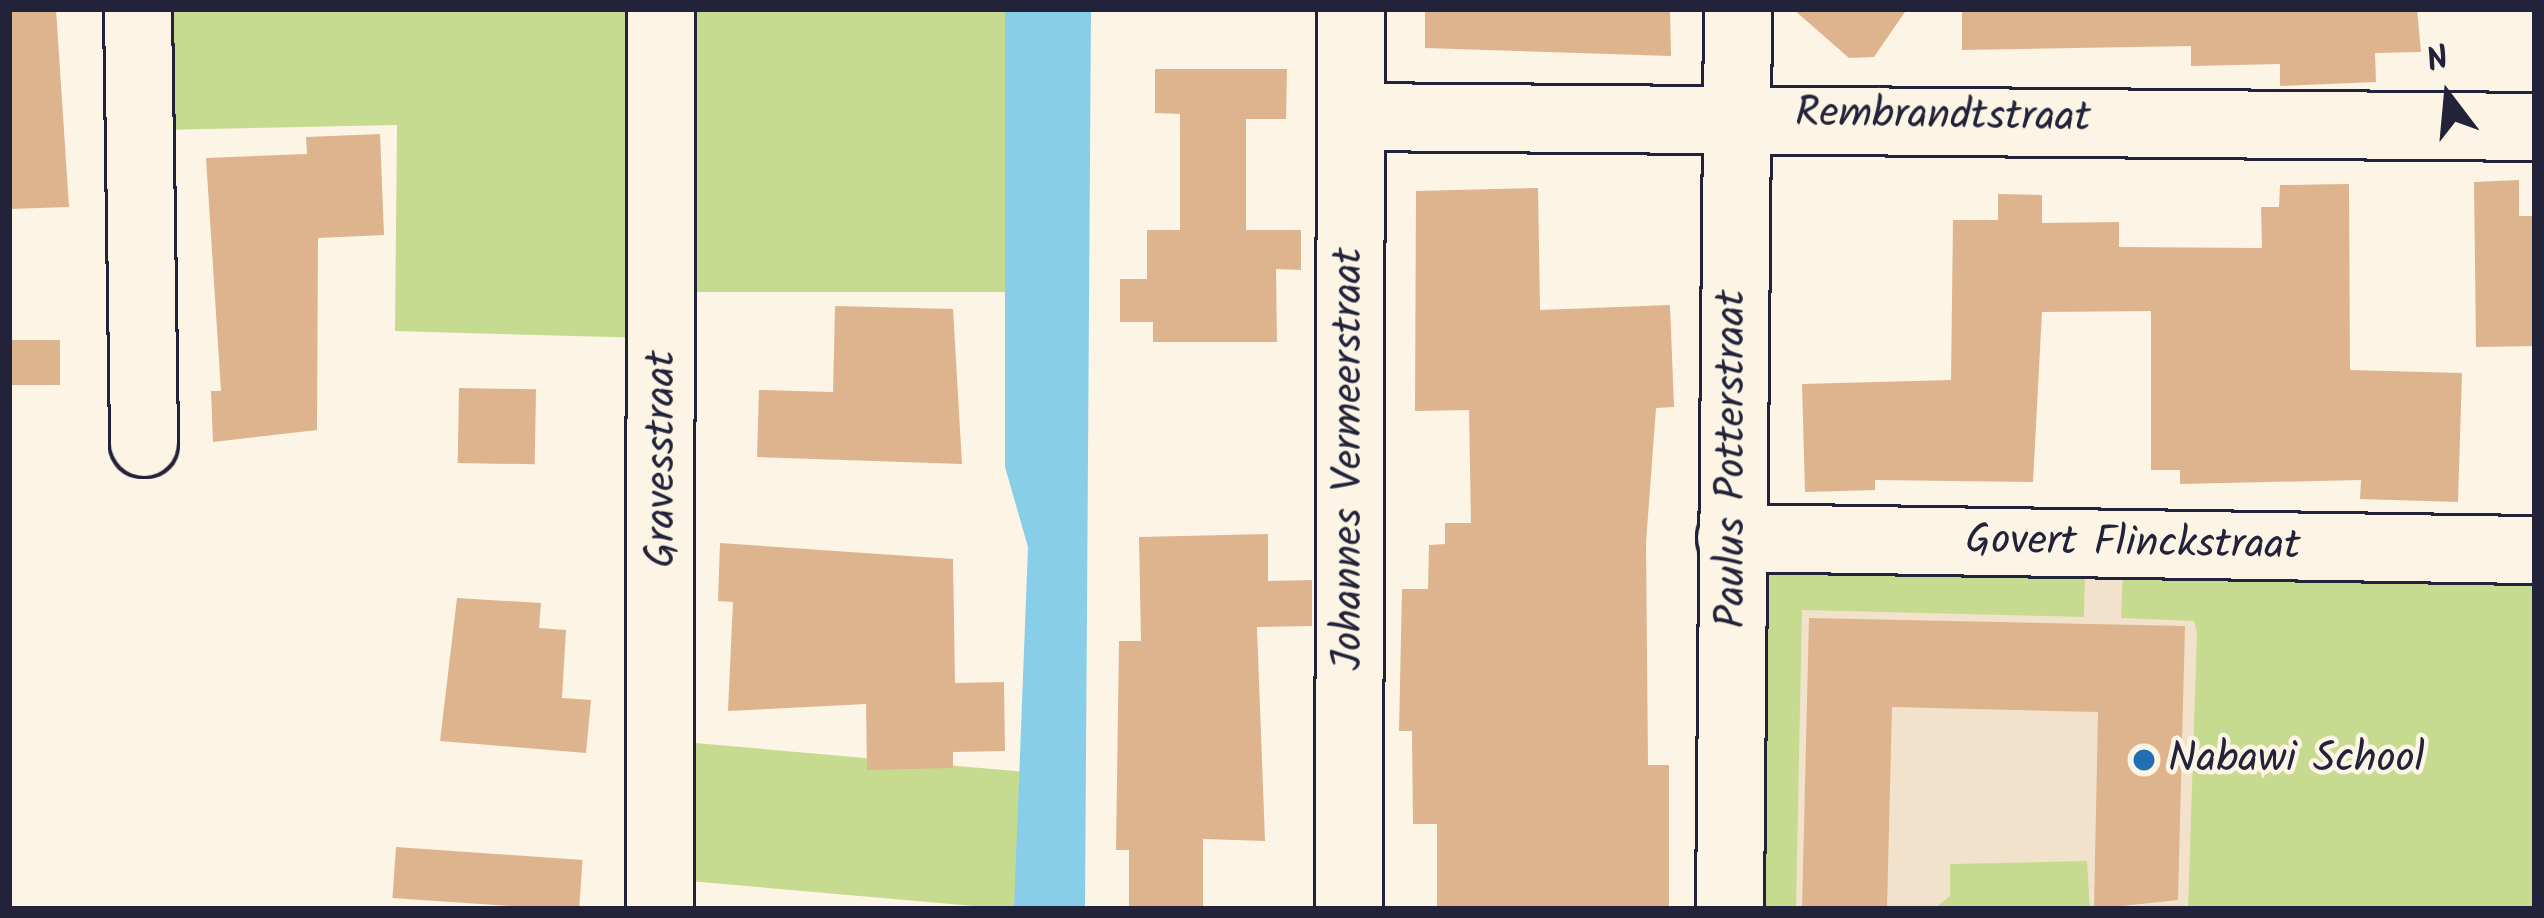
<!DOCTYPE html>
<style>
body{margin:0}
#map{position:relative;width:2544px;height:918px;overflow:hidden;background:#fcf5e5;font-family:Kalam,sans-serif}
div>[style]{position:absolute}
.built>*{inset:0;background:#f3e2cb;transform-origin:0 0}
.green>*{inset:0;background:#c7db90;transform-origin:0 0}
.water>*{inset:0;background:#88cee9}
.building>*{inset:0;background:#ddb48e;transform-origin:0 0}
.roads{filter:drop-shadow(3px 0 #22223b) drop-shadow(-3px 0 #22223b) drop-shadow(0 3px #22223b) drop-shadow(0 -3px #22223b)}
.minor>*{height:66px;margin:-33px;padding:0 33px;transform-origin:33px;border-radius:33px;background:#fcf5e5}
.dots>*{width:33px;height:33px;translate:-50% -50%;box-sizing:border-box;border:6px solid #fcf5e5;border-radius:50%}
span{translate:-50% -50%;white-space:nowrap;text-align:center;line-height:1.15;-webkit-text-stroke:9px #fcf5e5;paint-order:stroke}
.street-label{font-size:42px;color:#22223b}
.poi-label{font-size:42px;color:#22223b}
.left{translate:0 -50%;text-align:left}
.frame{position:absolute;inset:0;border:12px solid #22223b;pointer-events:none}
.north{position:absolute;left:2388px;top:36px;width:120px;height:120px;-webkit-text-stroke:9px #fcf5e5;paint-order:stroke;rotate:344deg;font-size:33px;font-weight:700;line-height:48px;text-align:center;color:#22223b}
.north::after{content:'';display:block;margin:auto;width:42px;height:54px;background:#22223b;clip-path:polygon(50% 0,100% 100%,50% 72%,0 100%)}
</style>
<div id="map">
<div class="built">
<i style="left:1765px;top:574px;width:770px;height:335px"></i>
</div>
<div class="green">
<i style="clip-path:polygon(157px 9px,648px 9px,647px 338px,395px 331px,397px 125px,159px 130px)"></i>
<i style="left:684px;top:9px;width:321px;height:283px"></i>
<i style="clip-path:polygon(1784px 564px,2085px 566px,2084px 617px,1802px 610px,1796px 909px,1755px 909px,1765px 574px)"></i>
<i style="clip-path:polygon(2123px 570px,2535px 574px,2535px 909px,2188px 909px,2197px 633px,2194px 621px,2121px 618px)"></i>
<i style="left:1026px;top:772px;width:138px;height:349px;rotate:95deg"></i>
<i style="clip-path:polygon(2087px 861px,2090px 909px,1934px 909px,1950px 896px,1950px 864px)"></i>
</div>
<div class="water">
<i style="clip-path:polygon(1005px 9px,1091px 9px,1085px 909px,1014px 909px,1028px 547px,1005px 467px)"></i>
</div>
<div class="building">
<i style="clip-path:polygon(9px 9px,56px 9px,69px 207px,9px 209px)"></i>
<i style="clip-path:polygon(1425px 9px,1670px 9px,1671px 56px,1425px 48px)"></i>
<i style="clip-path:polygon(1793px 9px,1907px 9px,1874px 57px,1849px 58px)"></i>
<i style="clip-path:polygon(1962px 9px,2417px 9px,2421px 52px,2375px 53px,2376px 82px,2280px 86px,2280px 64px,2191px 66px,2191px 46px,1962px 50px)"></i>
<i style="clip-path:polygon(1155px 69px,1287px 69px,1286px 119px,1246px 119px,1246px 230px,1301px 230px,1301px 270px,1276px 269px,1277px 342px,1153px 342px,1153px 322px,1120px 322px,1120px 279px,1147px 279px,1147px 230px,1180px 230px,1180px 114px,1155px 113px)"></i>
<i style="clip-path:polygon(380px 134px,384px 235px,318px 238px,317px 430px,213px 442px,211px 391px,221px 391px,206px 158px,307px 154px,306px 137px)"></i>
<i style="clip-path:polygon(2519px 180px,2519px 216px,2535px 216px,2535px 346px,2476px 347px,2474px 182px)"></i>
<i style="clip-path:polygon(2349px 184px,2350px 370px,2462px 373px,2458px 502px,2360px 499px,2361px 480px,2180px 484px,2180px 470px,2151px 470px,2151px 311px,2042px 312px,2033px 482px,1875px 480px,1875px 490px,1805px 492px,1802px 384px,1951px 380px,1953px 220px,1998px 220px,1998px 194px,2042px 195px,2042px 223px,2119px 222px,2119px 247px,2262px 248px,2261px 207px,2279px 207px,2280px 185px)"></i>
<i style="clip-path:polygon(1538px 188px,1540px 310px,1670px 305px,1674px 407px,1656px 408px,1646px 543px,1648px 765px,1669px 765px,1669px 909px,1437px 909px,1437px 824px,1413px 824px,1412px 731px,1399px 731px,1402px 589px,1428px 589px,1429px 545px,1445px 544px,1445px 523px,1471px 523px,1469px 410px,1415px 411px,1416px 191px)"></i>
<i style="clip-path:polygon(835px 306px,953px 309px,962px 464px,757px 457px,759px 390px,833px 392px)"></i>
<i style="left:60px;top:340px;width:45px;height:51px;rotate:90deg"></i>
<i style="left:459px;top:388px;width:77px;height:75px;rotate:1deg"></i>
<i style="clip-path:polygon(1268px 534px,1268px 581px,1312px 580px,1312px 626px,1257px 627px,1265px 841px,1203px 839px,1203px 909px,1129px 909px,1129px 850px,1116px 850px,1119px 641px,1141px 641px,1139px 537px)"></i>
<i style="clip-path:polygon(720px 543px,953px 559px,955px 683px,1004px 682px,1005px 751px,953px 752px,953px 768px,867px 770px,866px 704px,728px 711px,733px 602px,718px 601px)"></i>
<i style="clip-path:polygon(457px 598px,541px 603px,539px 628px,566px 630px,562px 698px,591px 700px,586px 753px,440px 741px)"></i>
<i style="clip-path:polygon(1809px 618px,2185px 626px,2178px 900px,2094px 909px,2098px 712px,1892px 707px,1887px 909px,1802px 909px)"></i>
<i style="left:396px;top:847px;width:187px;height:51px;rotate:4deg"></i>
</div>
<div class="roads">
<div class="minor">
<i style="left:138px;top:9px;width:434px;rotate:89.2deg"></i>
<i style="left:1351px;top:117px;width:1184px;rotate:0.48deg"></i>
<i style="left:1731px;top:538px;width:804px;rotate:0.86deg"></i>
<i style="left:660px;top:909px;width:900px;rotate:-89.94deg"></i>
<i style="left:1349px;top:909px;width:900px;rotate:-89.87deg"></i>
<i style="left:1730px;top:909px;width:900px;rotate:-89.49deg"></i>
</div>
</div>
<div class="dots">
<i style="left:2144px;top:760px;background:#1f6fb2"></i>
</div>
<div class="street-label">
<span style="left:1943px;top:117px;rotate:1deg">Rembrandtstraat</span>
<span style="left:663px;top:459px;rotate:-90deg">Gravesstraat</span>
<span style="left:1350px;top:459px;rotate:-90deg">Johannes Vermeerstraat</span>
<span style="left:1733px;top:459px;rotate:-90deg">Paulus Potterstraat</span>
<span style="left:2133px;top:544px;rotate:1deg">Govert Flinckstraat</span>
</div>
<div class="poi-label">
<span class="left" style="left:2168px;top:760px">Nabawi School</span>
</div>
<div class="frame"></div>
<div class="north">N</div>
</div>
